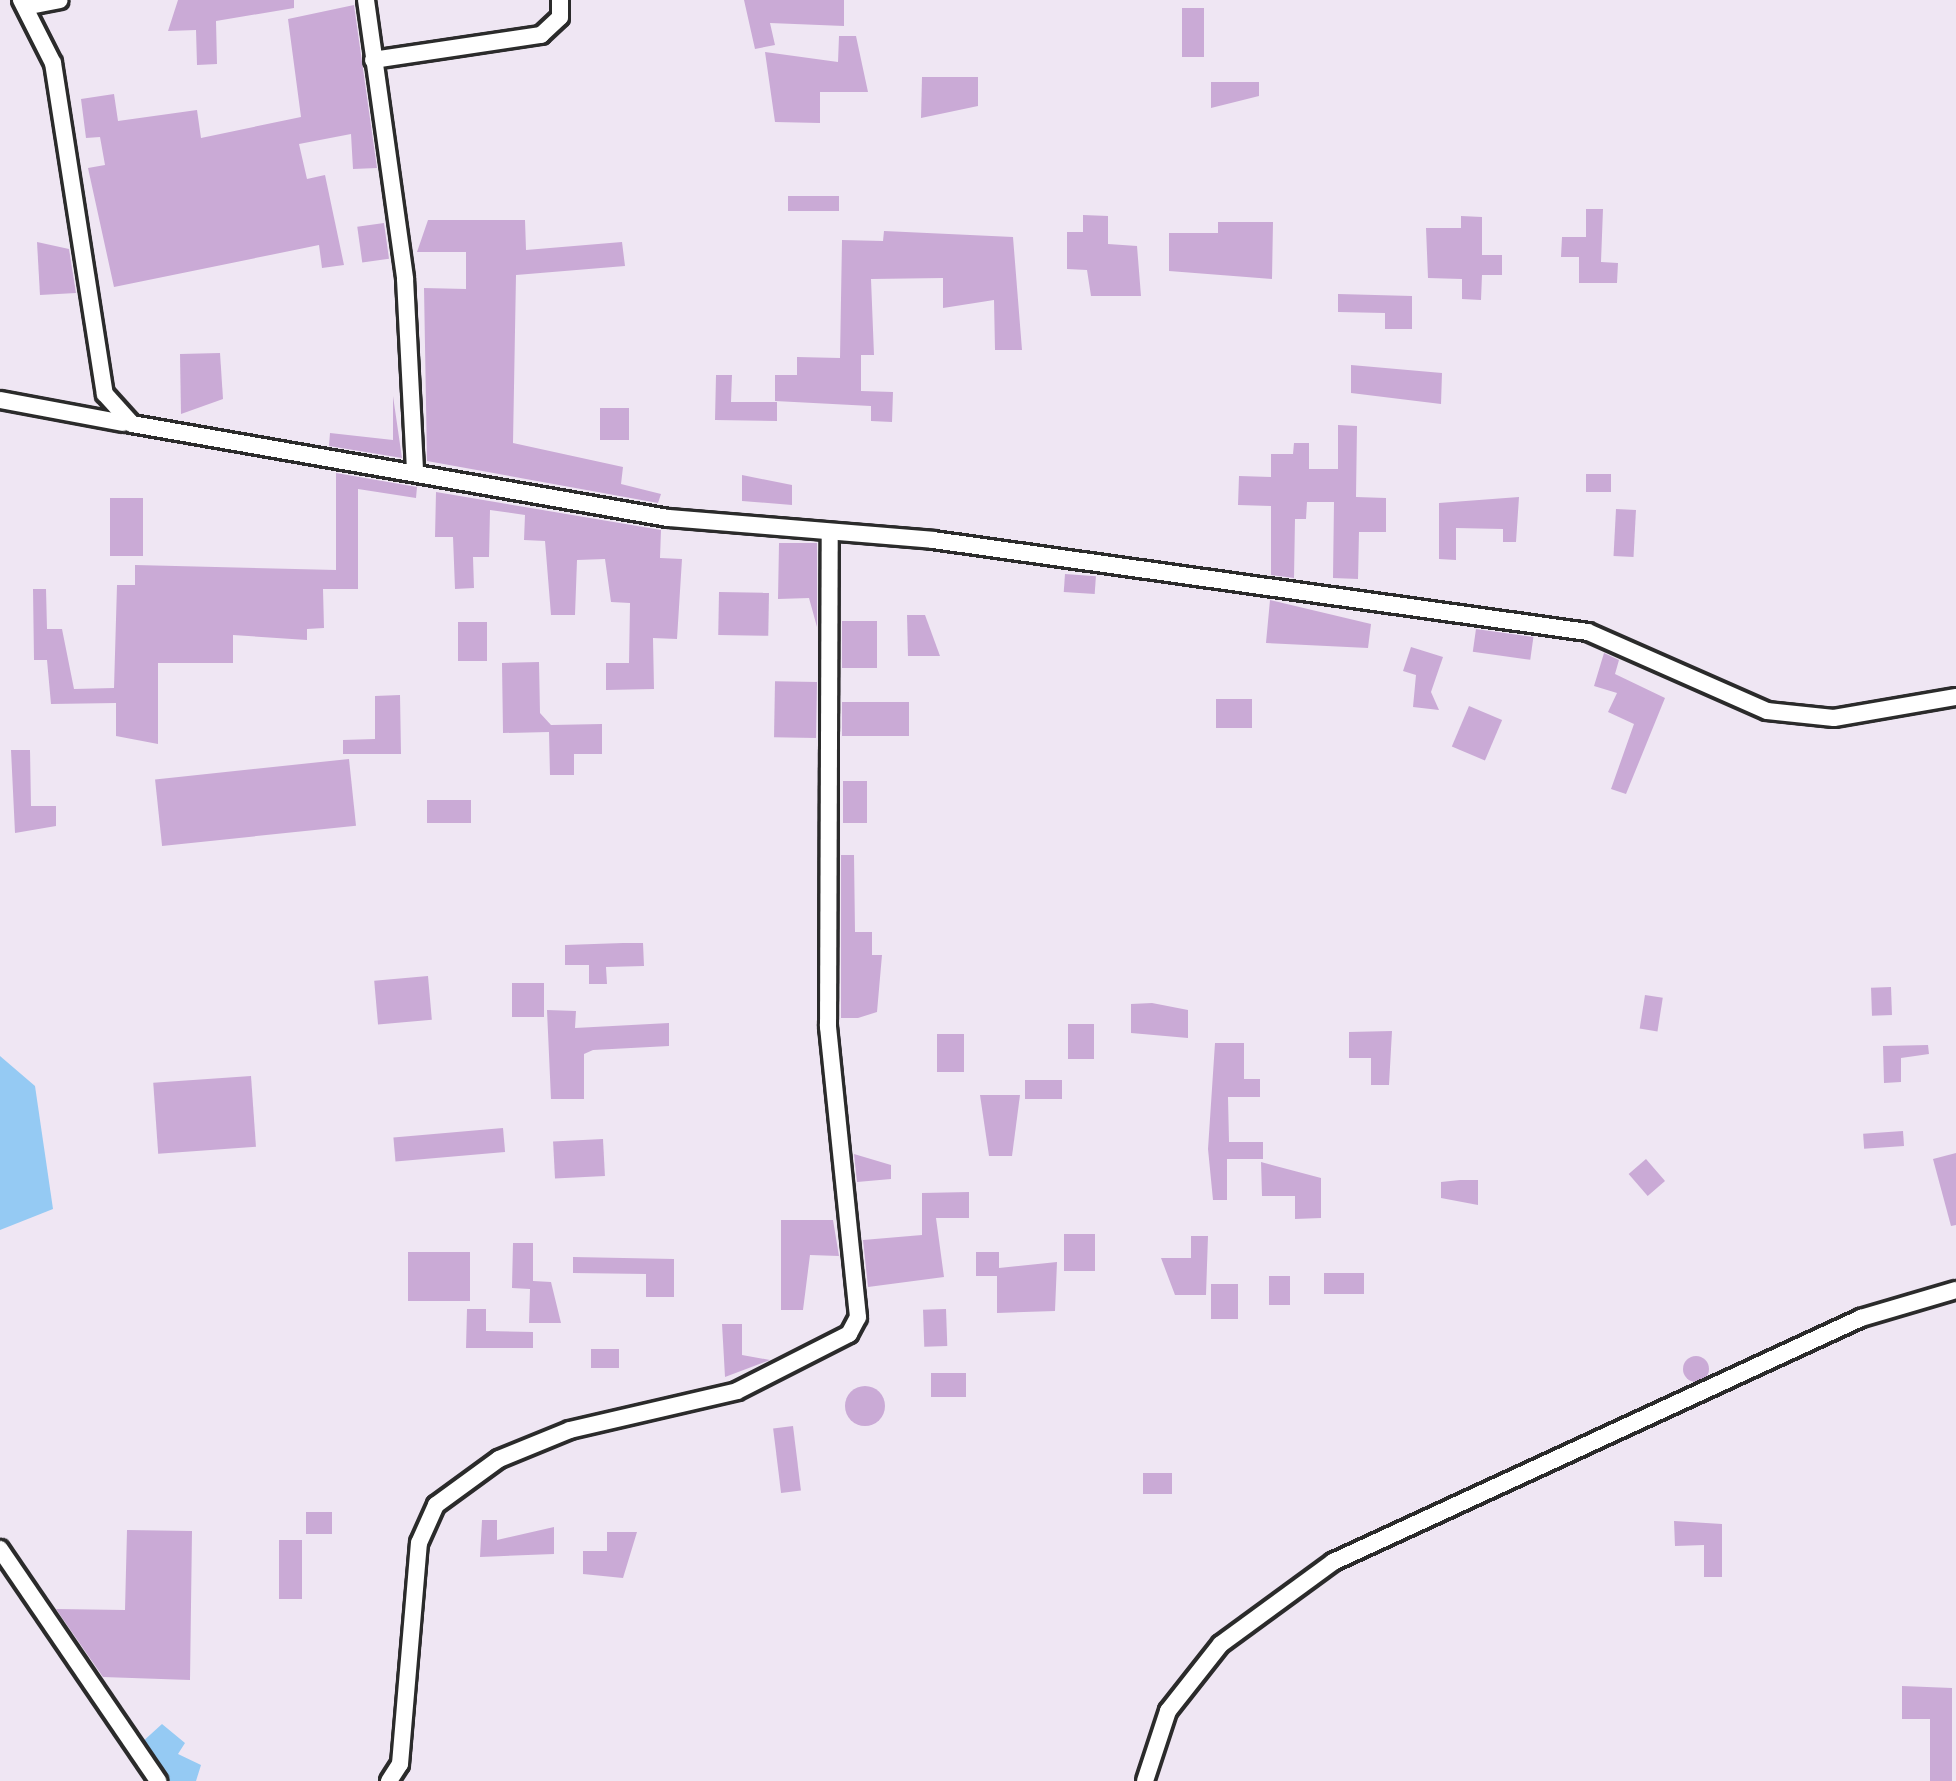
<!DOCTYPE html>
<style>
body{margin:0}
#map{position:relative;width:1956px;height:1781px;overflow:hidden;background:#efe6f3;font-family:Pangolin,sans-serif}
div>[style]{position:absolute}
.water>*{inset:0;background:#95caf3}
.building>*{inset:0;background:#caaad6;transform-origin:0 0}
.round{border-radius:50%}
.roads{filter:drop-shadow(3px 0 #2b2b2b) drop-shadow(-3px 0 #2b2b2b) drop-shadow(0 3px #2b2b2b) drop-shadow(0 -3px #2b2b2b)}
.minor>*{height:16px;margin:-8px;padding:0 8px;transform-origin:8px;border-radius:8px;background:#fff}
span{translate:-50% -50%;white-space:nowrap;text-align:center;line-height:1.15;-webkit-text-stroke:9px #fff;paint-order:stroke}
</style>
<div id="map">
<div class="water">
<i style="clip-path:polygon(0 1056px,35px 1086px,53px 1209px,0 1230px)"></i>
<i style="clip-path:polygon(162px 1724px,185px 1743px,178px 1754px,201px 1765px,196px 1781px,168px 1781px,140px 1744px)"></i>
</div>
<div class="building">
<i style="clip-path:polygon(178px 0,294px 0,294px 8px,216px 21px,217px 64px,197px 65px,196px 30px,168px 31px)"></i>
<i style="clip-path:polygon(744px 0,844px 0,844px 26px,770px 23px,775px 45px,755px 49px)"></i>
<i style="clip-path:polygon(354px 5px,377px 168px,353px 169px,351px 134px,299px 144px,307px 179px,325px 175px,344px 265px,322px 268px,319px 245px,114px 287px,88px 168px,105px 165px,100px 137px,86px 138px,81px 99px,114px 94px,118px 121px,197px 110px,201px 138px,301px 117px,288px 19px)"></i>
<i style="left:1182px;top:8px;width:22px;height:49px"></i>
<i style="clip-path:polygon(839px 36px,856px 36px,868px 92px,820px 92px,820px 123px,775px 122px,765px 52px,838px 62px)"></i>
<i style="clip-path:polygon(922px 77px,978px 77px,978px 106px,921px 118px)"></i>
<i style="clip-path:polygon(1211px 82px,1259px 82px,1259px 96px,1211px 108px)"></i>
<i style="left:788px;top:196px;width:51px;height:15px"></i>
<i style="clip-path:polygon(1586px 209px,1603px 209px,1601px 262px,1618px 263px,1617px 283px,1579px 283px,1579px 257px,1561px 257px,1562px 237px,1586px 237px)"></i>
<i style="clip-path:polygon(1083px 215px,1108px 216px,1108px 244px,1137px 246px,1141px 296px,1091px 296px,1087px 270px,1067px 269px,1067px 232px,1083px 232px)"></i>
<i style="clip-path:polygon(1461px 216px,1482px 217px,1482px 255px,1502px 255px,1502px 275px,1482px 275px,1481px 300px,1462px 299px,1462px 279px,1428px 278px,1426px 228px,1461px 228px)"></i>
<i style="clip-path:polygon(428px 220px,525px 220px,526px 250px,622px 242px,625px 266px,516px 275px,513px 443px,623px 467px,621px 484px,661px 494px,658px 503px,427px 461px,424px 288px,466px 289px,466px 252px,417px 252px)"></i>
<i style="clip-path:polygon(1218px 222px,1273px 222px,1272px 279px,1169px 271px,1169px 233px,1218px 233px)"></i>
<i style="left:384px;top:223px;width:36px;height:27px;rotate:82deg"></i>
<i style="clip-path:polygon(884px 231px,1013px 237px,1022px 350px,995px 350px,994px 300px,943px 308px,943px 278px,871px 279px,874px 355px,861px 355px,861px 391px,893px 392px,892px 422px,871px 421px,871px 406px,775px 401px,775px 375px,797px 375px,797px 357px,840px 358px,842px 240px,883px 241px)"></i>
<i style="clip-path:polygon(37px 242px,69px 249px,76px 293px,40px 295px)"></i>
<i style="clip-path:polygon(1338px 294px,1412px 296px,1412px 329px,1385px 329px,1385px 313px,1338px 312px)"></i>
<i style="clip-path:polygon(220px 353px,223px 399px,181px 414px,180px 354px)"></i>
<i style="clip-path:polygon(1351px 365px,1442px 373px,1441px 404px,1351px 393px)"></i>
<i style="clip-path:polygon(716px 375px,732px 375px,731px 402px,777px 402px,777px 421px,715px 420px)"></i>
<i style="clip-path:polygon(393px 396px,402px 458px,329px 446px,330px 433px,393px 440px)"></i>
<i style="left:600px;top:408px;width:29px;height:32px"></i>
<i style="clip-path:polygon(1338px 425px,1357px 426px,1356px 497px,1386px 498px,1386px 532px,1359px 532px,1358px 579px,1333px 578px,1334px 502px,1307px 502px,1306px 519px,1295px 519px,1294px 578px,1271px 575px,1271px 506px,1238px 505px,1239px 476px,1271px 477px,1271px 454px,1293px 454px,1294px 443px,1309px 443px,1309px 469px,1338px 469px)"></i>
<i style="clip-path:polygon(336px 473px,417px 487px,416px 498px,358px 489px,358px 589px,323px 589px,324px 628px,307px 629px,307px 640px,233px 635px,233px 663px,158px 663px,158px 744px,116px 736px,116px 703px,51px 704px,47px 660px,34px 660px,33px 589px,46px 589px,47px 629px,62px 629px,74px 689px,114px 688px,117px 585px,135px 585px,135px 565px,336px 570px)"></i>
<i style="left:1586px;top:474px;width:25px;height:18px"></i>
<i style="clip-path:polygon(742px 475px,792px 485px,792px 505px,742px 501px)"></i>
<i style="clip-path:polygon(436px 492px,661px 530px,660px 558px,682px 559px,677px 639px,653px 638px,654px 689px,606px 690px,606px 663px,629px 663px,630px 603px,611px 602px,605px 559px,577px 560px,575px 615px,551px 615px,545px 541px,524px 540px,525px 515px,490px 510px,489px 557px,473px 557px,474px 588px,455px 589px,453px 537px,435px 537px)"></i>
<i style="clip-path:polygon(1519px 497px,1516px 542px,1503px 542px,1503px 529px,1456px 528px,1456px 560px,1439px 559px,1439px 503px)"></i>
<i style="left:110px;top:498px;width:33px;height:58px"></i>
<i style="left:1616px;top:509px;width:20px;height:47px;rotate:3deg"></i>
<i style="clip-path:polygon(779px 543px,817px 543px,817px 627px,809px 598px,778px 599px)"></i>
<i style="left:1065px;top:574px;width:31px;height:18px;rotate:4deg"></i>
<i style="left:719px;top:592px;width:50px;height:43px;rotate:1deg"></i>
<i style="clip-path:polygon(1270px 600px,1371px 624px,1368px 648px,1266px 643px)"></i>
<i style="clip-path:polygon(907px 615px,925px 615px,940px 656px,908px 656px)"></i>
<i style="left:842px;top:621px;width:35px;height:47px"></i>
<i style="left:458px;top:622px;width:29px;height:39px"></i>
<i style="left:1476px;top:629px;width:58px;height:23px;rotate:8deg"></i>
<i style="clip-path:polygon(1411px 647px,1443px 657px,1431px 692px,1439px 710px,1413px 707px,1416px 675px,1403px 671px)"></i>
<i style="clip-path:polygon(1604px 653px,1619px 660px,1615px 674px,1665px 698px,1626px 794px,1611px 789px,1634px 724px,1608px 712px,1617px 693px,1594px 686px)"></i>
<i style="clip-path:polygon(539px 662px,540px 713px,551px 725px,602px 724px,602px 754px,574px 754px,574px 775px,550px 775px,549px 732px,503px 733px,502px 663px)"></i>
<i style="left:817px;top:682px;width:56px;height:42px;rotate:91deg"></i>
<i style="clip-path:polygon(400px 695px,401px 754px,343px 754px,343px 740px,375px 739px,375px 696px)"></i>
<i style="left:1216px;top:699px;width:36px;height:29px"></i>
<i style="left:842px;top:702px;width:67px;height:34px"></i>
<i style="left:1469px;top:706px;width:36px;height:44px;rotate:23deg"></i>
<i style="clip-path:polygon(11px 750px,30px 750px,31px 806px,56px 806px,56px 826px,15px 833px)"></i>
<i style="left:349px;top:759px;width:67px;height:195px;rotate:84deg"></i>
<i style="left:843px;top:781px;width:24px;height:42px"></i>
<i style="left:471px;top:800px;width:23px;height:44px;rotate:90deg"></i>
<i style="clip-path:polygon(841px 855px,854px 855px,855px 932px,872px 932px,872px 955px,882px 955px,877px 1012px,858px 1018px,841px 1018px)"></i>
<i style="clip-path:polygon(623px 943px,643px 943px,644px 966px,606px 967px,607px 984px,589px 984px,589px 965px,565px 965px,565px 945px)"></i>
<i style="left:428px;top:976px;width:44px;height:54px;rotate:85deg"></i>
<i style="left:512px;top:983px;width:32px;height:34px"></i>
<i style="left:1891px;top:987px;width:28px;height:20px;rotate:88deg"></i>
<i style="left:1645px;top:995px;width:18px;height:34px;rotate:9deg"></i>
<i style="clip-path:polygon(1152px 1003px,1188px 1010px,1188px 1038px,1131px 1033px,1131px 1004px)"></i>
<i style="clip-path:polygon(547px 1010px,576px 1011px,575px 1028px,669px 1023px,669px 1046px,593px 1050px,584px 1054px,584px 1099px,551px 1099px)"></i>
<i style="left:1068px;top:1024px;width:26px;height:35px"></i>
<i style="clip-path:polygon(1392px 1031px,1389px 1085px,1371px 1085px,1371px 1058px,1349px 1058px,1349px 1032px)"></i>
<i style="left:937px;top:1034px;width:27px;height:38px"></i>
<i style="clip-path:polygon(1215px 1043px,1244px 1043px,1244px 1079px,1260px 1079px,1260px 1097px,1228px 1097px,1229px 1142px,1263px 1142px,1263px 1159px,1227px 1159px,1227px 1200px,1213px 1200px,1208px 1149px)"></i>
<i style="clip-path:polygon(1928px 1045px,1929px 1054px,1901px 1058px,1901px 1082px,1884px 1083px,1883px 1046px)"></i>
<i style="left:251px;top:1076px;width:71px;height:98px;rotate:86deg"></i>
<i style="left:1025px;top:1080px;width:37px;height:19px"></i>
<i style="clip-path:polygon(980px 1095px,1020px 1095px,1012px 1156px,989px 1156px)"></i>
<i style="left:503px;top:1128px;width:24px;height:110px;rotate:85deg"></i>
<i style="left:1903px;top:1131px;width:15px;height:40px;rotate:86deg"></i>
<i style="left:603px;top:1139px;width:37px;height:50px;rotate:87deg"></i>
<i style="clip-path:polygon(1956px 1153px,1956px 1225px,1951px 1226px,1933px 1159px)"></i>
<i style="clip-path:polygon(854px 1154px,891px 1165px,891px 1179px,857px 1182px)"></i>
<i style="left:1646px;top:1159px;width:29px;height:23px;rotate:49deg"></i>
<i style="clip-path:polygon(1261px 1162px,1321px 1178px,1321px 1218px,1295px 1219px,1295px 1196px,1262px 1196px)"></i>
<i style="clip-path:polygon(1460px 1180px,1478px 1180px,1478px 1205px,1441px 1198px,1441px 1182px)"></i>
<i style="clip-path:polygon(969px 1192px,969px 1218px,936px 1218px,944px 1277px,868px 1287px,863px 1240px,922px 1235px,922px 1193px)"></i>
<i style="clip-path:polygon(781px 1220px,833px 1220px,839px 1256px,810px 1255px,803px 1310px,781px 1310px)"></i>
<i style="left:1064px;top:1234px;width:31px;height:37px"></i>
<i style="clip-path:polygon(1191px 1236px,1208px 1236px,1206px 1295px,1175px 1295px,1161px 1258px,1191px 1258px)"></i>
<i style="clip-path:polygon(513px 1243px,533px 1243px,533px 1281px,551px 1282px,561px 1323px,529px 1323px,530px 1289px,512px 1288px)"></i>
<i style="left:408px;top:1252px;width:62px;height:49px"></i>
<i style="clip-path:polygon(976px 1252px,999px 1252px,999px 1268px,1057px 1262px,1055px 1311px,997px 1313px,997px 1276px,976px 1276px)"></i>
<i style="clip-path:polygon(573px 1257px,674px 1259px,674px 1297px,646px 1297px,646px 1274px,573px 1273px)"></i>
<i style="left:1324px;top:1273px;width:40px;height:21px"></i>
<i style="left:1269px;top:1276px;width:21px;height:29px"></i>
<i style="left:1211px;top:1284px;width:27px;height:35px"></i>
<i style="clip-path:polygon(467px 1309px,486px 1309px,486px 1331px,533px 1332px,533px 1348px,466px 1348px)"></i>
<i style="left:946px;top:1309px;width:37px;height:23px;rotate:88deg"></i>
<i style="clip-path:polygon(722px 1324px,742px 1324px,742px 1355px,770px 1360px,725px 1377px)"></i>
<i style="left:591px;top:1349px;width:28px;height:19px"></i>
<i class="round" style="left:1683px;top:1356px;width:26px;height:26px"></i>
<i style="left:966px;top:1373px;width:24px;height:35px;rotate:90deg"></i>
<i class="round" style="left:845px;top:1386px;width:40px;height:40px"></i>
<i style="left:793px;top:1426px;width:65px;height:20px;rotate:83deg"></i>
<i style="left:1172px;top:1473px;width:21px;height:29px;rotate:90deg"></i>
<i style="left:306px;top:1512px;width:26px;height:22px"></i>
<i style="clip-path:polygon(482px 1520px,497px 1520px,497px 1540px,554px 1527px,554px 1554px,480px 1557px)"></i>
<i style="clip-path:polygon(1674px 1521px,1722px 1524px,1722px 1577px,1704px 1577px,1704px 1545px,1675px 1546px)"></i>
<i style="clip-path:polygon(127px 1530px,192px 1531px,190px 1680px,103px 1677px,56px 1609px,125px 1610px)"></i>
<i style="clip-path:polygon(607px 1532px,637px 1532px,623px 1578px,583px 1574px,583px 1551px,607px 1551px)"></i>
<i style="left:279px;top:1540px;width:23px;height:59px"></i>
<i style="clip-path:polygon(1902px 1686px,1952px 1688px,1952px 1781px,1930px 1781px,1930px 1719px,1902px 1719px)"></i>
</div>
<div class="roads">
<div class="minor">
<i style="left:21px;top:0;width:71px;rotate:63.1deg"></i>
<i style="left:53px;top:63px;width:335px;rotate:81.1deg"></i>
<i style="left:105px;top:394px;width:40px;rotate:48deg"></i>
<i style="left:132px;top:424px;width:544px;rotate:9.95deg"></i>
<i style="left:668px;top:518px;width:266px;rotate:4.7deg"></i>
<i style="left:933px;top:540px;width:661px;rotate:8deg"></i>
<i style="left:1588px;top:632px;width:196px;rotate:23.8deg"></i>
<i style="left:1767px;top:711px;width:67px;rotate:6deg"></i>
<i style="left:1834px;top:718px;width:124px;rotate:-9.8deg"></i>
<i style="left:366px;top:0;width:282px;rotate:82deg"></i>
<i style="left:405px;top:279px;width:192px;rotate:87deg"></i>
<i style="left:35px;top:5px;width:25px;rotate:-11deg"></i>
<i style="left:373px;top:60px;width:170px;rotate:-8.5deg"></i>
<i style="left:541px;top:35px;width:26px;rotate:-43deg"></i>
<i style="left:560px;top:17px;width:17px;rotate:-90deg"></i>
<i style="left:0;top:400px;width:125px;rotate:10.6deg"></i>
<i style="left:0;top:1549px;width:281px;rotate:55.7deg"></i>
<i style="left:389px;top:1781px;width:20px;rotate:-57deg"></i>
<i style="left:400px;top:1764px;width:222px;rotate:-85.1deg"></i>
<i style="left:419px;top:1543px;width:42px;rotate:-65.9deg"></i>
<i style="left:436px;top:1505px;width:78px;rotate:-36.1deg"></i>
<i style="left:499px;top:1459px;width:77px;rotate:-22.2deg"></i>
<i style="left:570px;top:1430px;width:171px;rotate:-13.1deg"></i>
<i style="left:737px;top:1391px;width:126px;rotate:-27deg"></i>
<i style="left:849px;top:1334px;width:19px;rotate:-62deg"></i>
<i style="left:858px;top:1317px;width:292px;rotate:-95.9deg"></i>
<i style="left:828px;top:1027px;width:494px;rotate:-89.8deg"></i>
<i style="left:1145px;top:1781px;width:74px;rotate:-71.8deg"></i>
<i style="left:1168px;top:1711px;width:85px;rotate:-51.7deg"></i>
<i style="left:1221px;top:1644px;width:139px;rotate:-36.2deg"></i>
<i style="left:1333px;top:1562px;width:582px;rotate:-24.8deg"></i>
<i style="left:1861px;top:1318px;width:99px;rotate:-16.4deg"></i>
</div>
</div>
</div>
